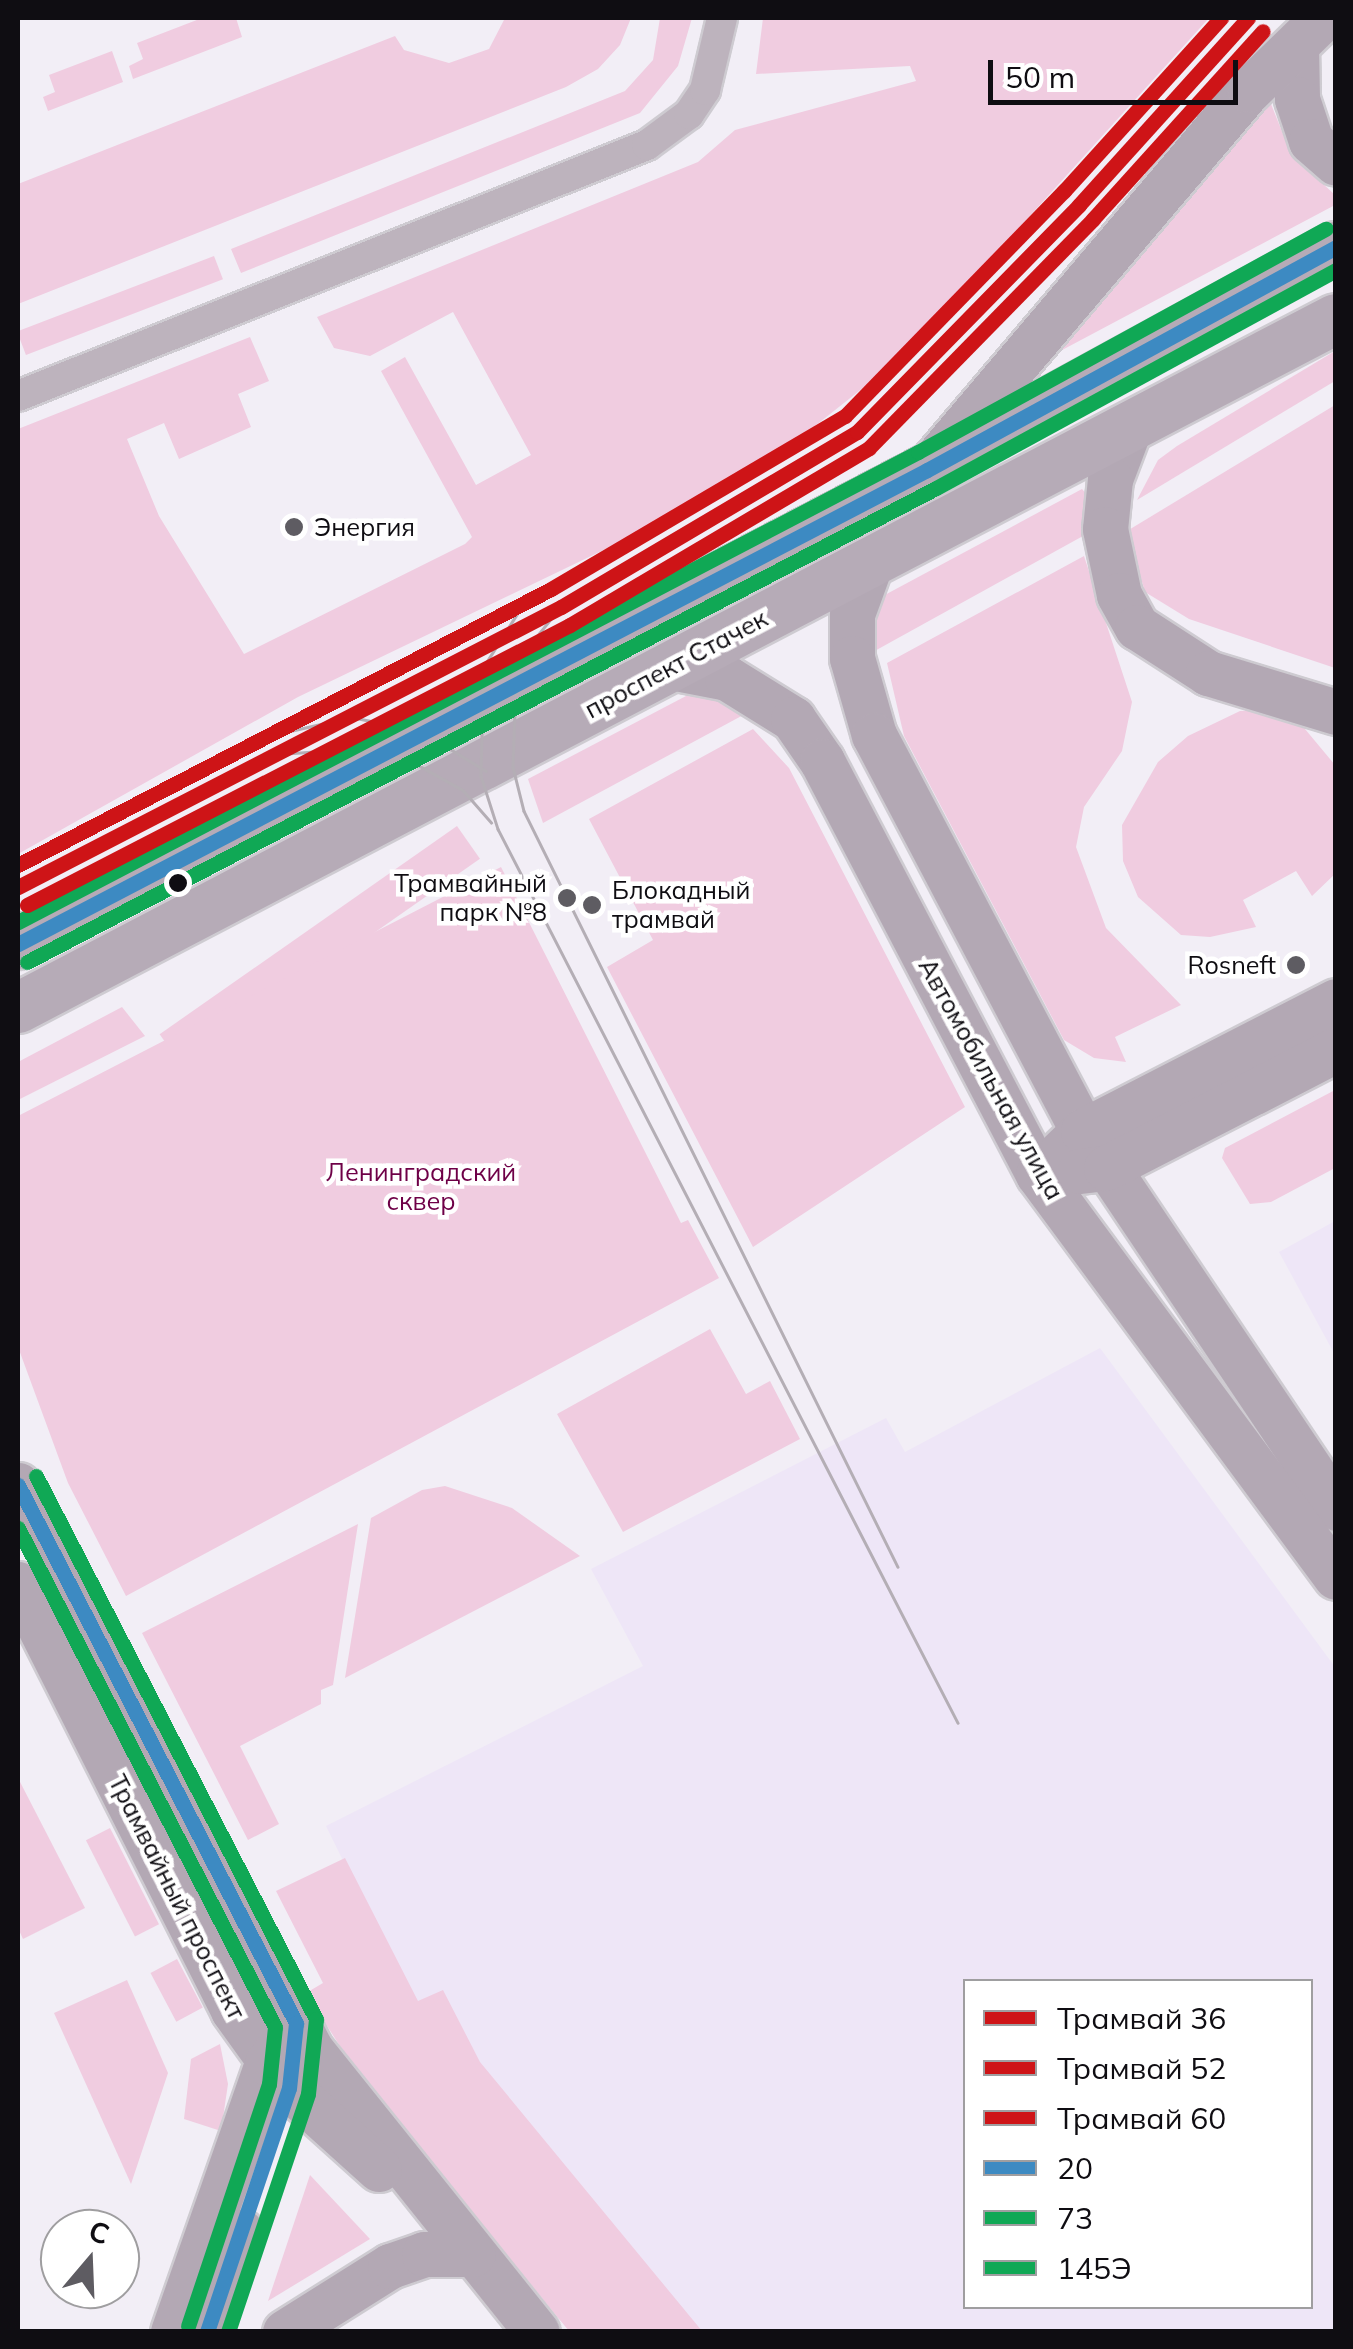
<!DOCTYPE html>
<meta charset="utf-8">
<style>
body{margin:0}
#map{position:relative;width:1353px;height:2349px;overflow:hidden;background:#f2eef6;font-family:Mulish,sans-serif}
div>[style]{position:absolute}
.built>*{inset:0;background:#eee6f7}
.green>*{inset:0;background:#f0cce0;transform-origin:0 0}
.roads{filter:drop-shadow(2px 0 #cecbd1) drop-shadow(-2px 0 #cecbd1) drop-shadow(0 2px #cecbd1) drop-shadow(0 -2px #cecbd1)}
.street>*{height:30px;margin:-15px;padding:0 15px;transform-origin:15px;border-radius:15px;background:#bdb3bd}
.secondary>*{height:45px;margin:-22.5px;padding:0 22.5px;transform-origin:22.5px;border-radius:22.5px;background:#b3a8b4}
.primary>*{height:50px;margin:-25px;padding:0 25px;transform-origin:25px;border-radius:25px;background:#b6abb7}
.tram>*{height:2.5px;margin:-1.25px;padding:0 1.25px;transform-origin:1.25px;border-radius:1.25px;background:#b4aeb5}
.bus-1>*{height:15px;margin:-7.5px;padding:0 7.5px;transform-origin:7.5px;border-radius:7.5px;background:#3d8ac2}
.bus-2>*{height:15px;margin:-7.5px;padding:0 7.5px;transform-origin:7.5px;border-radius:7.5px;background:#10a855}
.bus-3>*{height:15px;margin:-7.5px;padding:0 7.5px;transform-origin:7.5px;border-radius:7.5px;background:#10a855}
.tram-1>*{height:15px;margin:-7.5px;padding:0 7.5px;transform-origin:7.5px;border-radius:7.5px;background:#ce1417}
.tram-2>*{height:15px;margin:-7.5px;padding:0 7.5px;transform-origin:7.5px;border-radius:7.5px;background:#ce1417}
.tram-3>*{height:15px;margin:-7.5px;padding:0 7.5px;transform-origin:7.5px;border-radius:7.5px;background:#ce1417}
.dots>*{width:28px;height:28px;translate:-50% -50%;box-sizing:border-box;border:5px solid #fff;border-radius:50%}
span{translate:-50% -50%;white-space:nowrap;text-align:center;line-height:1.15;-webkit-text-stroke:9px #fff;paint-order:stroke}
.poi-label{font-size:25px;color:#0f0d12}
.left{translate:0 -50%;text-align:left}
.right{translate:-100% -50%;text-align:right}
.street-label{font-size:25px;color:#0f0d12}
.park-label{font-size:25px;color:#6e0047}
.frame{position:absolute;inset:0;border:20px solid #0f0d12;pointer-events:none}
.legend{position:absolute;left:963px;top:1979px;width:350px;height:330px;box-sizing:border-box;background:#fff;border:2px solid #9f9ea0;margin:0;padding:12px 18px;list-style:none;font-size:30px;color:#0f0d12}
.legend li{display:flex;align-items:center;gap:20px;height:50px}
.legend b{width:50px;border:2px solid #9f9ea0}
.north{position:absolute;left:40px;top:2209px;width:100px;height:100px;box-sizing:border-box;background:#fff;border:2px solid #9f9ea0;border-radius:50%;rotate:19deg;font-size:28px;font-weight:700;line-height:40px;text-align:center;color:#0f0d12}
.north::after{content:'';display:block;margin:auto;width:35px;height:45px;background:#5e5c62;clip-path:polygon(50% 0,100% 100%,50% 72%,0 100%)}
.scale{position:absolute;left:988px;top:60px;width:250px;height:45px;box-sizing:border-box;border:5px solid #0f0d12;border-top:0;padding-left:12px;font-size:30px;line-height:35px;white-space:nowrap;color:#0f0d12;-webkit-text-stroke:8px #fff;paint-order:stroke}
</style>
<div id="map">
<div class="built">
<i style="clip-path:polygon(1335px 1221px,1335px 1355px,1279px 1252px)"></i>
<i style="clip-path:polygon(evenodd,1100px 1348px,1335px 1667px,1335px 2331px,698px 2331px,415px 2007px,326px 1826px,643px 1666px,591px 1569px,886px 1418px,905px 1452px,1100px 1348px,966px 1982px,1310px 1982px,1310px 2306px,966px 2306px,966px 1982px)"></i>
</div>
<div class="green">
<i style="clip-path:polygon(202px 18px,236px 18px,242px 37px,133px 79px,129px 66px,143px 59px,137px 43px)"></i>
<i style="clip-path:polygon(505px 18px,631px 18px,620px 45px,598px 69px,566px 87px,18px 304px,18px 184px,395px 36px,404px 50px,449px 63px,489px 49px)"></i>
<i style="clip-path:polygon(660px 18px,692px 18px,678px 66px,640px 113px,241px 273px,231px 249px,625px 91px,653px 60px)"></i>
<i style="clip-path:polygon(763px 18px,1209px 18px,952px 302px,878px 376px,796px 441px,641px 532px,298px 697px,18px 854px,18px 429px,250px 337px,269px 381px,238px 394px,251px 427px,179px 459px,164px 423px,127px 439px,159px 516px,244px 654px,465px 544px,472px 537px,381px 371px,405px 357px,476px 485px,531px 455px,453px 312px,370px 356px,334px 348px,317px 317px,698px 162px,735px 130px,916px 81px,910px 66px,756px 74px)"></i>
<i style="clip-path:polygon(112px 51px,123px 82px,48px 111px,43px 97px,55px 92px,49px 75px)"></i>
<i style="clip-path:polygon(1267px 94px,1291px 154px,1335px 195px,1335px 205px,1049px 357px)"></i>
<i style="left:214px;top:256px;width:25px;height:211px;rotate:69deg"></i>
<i style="clip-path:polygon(1335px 351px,1335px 381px,1137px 500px,1158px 460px,1177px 446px)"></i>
<i style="clip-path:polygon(1335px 405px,1335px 668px,1189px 619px,1145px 592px,1127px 531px)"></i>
<i style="clip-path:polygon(1082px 489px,1088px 496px,1083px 536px,871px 653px,871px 627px,881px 597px)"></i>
<i style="clip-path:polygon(1084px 556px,1132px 702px,1122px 751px,1084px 807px,1076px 847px,1106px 928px,1181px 1005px,1115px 1037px,1126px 1062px,1094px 1058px,1064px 1040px,904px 736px,887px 663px)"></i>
<i style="clip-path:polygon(686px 696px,710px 697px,747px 713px,543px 823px,528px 779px)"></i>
<i style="clip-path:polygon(1264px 710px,1300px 723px,1335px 765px,1336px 873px,1312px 896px,1296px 871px,1243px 900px,1256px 927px,1210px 937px,1181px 935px,1138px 897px,1123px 861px,1122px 825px,1158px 762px,1188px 736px,1240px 711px)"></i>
<i style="clip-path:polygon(753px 729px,789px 768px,965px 1107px,753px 1247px,607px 967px,653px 940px,589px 819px)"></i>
<i style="left:457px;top:826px;width:40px;height:363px;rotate:55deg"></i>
<i style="clip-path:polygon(501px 867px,681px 1223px,688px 1220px,719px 1278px,126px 1596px,68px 1483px,18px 1347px,18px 1116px)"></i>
<i style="clip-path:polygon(122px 1007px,145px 1036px,18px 1100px,18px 1062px)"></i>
<i style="clip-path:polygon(1335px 1090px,1335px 1168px,1271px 1202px,1250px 1204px,1222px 1158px,1225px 1148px)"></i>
<i style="clip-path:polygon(710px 1329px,746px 1394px,770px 1381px,800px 1439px,623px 1532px,557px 1414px)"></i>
<i style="clip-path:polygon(445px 1486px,512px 1508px,580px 1556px,345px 1678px,371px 1518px,422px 1490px)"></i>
<i style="clip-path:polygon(358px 1524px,333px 1685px,321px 1690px,321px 1704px,240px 1746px,279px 1824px,248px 1840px,142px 1633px)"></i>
<i style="clip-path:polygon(18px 1778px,85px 1908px,23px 1939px,18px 1928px)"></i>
<i style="left:110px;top:1828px;width:108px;height:27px;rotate:63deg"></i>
<i style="clip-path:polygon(345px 1858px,418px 2001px,443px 1990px,480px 2062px,702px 2331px,569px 2331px,361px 2079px,306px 1993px,323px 1983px,276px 1891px)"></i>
<i style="left:177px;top:1959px;width:55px;height:30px;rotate:62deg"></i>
<i style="clip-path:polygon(127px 1980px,168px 2073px,131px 2184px,54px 2013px)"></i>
<i style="clip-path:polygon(220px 2044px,228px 2084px,221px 2131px,184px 2119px,191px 2059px)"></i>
<i style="clip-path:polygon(310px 2175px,370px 2239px,268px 2301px)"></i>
</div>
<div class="roads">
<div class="street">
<i style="left:18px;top:396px;width:677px;rotate:-21.75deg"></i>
<i style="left:647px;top:145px;width:52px;rotate:-36.4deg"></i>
<i style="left:689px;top:114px;width:29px;rotate:-56deg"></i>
<i style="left:705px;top:90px;width:74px;rotate:-76.7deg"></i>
</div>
<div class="secondary">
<i style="left:1296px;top:46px;width:53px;rotate:88.9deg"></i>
<i style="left:1297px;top:99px;width:44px;rotate:71.6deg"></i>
<i style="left:1311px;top:141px;width:33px;rotate:41deg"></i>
<i style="left:1129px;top:429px;width:53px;rotate:110.8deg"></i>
<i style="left:1110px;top:479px;width:50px;rotate:95.7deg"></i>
<i style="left:1105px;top:529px;width:67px;rotate:78deg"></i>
<i style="left:1119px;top:595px;width:37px;rotate:61deg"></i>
<i style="left:1137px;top:627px;width:85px;rotate:32.9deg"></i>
<i style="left:1208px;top:673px;width:134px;rotate:16.9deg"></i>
<i style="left:928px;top:468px;width:496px;rotate:-49.7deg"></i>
<i style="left:1249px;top:90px;width:103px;rotate:-44.2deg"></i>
<i style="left:871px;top:562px;width:55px;rotate:110.1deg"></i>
<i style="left:852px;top:614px;width:44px;rotate:90deg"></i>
<i style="left:852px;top:658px;width:80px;rotate:74.1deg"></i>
<i style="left:874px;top:735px;width:448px;rotate:62.2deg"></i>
<i style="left:1083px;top:1131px;width:454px;rotate:56.1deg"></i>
<i style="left:670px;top:667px;width:58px;rotate:10.9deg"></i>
<i style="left:727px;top:678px;width:78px;rotate:31.8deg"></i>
<i style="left:793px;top:719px;width:51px;rotate:55.4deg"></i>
<i style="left:822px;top:761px;width:466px;rotate:62.4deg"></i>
<i style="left:1038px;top:1174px;width:501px;rotate:53.52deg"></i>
<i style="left:1061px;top:1152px;width:30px;rotate:-44deg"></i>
<i style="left:1083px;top:1131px;width:284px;rotate:-27.2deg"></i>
<i style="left:1080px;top:1171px;width:26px;rotate:-7deg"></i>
<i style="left:1106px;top:1168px;width:259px;rotate:-27.2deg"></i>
<i style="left:18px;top:1485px;width:636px;rotate:62.59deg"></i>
<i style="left:311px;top:2050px;width:361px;rotate:51.3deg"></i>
<i style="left:18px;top:1584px;width:477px;rotate:63.2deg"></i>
<i style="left:233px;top:2010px;width:96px;rotate:54.3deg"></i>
<i style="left:289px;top:2088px;width:121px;rotate:42deg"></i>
<i style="left:173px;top:2332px;width:285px;rotate:-70.7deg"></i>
<i style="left:267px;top:2063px;width:22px;rotate:-54deg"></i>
<i style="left:207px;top:2332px;width:106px;rotate:-71.2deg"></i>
<i style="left:285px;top:2332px;width:124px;rotate:-32.2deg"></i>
<i style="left:390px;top:2266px;width:36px;rotate:-19deg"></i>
<i style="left:424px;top:2254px;width:49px"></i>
</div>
<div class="primary">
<i style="left:18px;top:944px;width:1025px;rotate:-27.54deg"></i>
<i style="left:927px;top:470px;width:466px;rotate:-28.6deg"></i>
<i style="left:18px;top:1008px;width:1487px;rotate:-27.6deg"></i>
</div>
</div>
<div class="tram">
<i style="left:549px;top:589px;width:36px;rotate:144deg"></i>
<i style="left:520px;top:610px;width:67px;rotate:122.3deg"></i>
<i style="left:484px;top:667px;width:109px;rotate:91.6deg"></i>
<i style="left:481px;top:776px;width:56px;rotate:72.2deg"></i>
<i style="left:498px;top:829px;width:1005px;rotate:62.77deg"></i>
<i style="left:561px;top:607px;width:54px;rotate:129deg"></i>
<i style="left:527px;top:649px;width:35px;rotate:108deg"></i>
<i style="left:516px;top:682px;width:85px;rotate:92deg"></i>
<i style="left:513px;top:767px;width:45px;rotate:76deg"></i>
<i style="left:524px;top:811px;width:843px;rotate:63.68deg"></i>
<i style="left:264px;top:737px;width:89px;rotate:-12.9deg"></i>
<i style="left:351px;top:717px;width:71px;rotate:11.3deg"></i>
<i style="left:421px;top:731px;width:76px;rotate:31.6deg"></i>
<i style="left:279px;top:754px;width:71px;rotate:-4deg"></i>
<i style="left:350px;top:749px;width:60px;rotate:10.6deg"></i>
<i style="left:409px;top:760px;width:62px;rotate:29.1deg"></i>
<i style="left:463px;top:790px;width:43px;rotate:48.8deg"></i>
</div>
<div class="bus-1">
<i style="left:18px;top:944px;width:1025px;rotate:-27.54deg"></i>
<i style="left:927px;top:470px;width:466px;rotate:-28.6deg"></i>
<i style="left:18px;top:1485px;width:606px;rotate:62.67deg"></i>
<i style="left:296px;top:2023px;width:65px;rotate:96.1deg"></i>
<i style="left:289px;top:2088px;width:257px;rotate:108.6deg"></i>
</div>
<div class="bus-2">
<i style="left:27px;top:962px;width:1025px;rotate:-27.54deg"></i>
<i style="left:936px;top:488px;width:456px;rotate:-28.6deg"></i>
<i style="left:18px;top:1528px;width:561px;rotate:62.75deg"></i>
<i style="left:275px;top:2027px;width:57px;rotate:96deg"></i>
<i style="left:269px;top:2084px;width:255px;rotate:108.5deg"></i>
</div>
<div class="bus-3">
<i style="left:18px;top:922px;width:1015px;rotate:-27.57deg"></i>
<i style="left:918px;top:452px;width:465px;rotate:-28.7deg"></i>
<i style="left:36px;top:1476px;width:611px;rotate:62.72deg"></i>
<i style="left:316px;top:2019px;width:75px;rotate:96.1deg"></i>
<i style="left:308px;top:2094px;width:251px;rotate:108.6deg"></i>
</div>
<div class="tram-1">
<i style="left:18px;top:887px;width:611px;rotate:-27.28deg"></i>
<i style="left:561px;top:607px;width:344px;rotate:-30.6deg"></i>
<i style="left:857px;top:432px;width:318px;rotate:-45.6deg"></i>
<i style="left:1079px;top:205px;width:252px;rotate:-47.9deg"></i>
</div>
<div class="tram-2">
<i style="left:27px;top:905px;width:611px;rotate:-27.28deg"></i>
<i style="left:570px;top:625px;width:347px;rotate:-30.6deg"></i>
<i style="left:869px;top:448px;width:320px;rotate:-45.6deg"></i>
<i style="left:1093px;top:219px;width:253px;rotate:-47.9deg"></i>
</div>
<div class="tram-3">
<i style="left:18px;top:865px;width:600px;rotate:-27.38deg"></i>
<i style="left:551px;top:589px;width:341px;rotate:-30.5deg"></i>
<i style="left:845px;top:416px;width:314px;rotate:-45.8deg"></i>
<i style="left:1064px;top:191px;width:234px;rotate:-47.8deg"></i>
</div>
<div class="dots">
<i style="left:294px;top:527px;background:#5e5c62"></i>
<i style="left:178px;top:883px;background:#0f0d12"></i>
<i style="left:567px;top:898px;background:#5e5c62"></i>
<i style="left:592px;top:905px;background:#5e5c62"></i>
<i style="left:1296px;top:965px;background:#5e5c62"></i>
</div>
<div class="poi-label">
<span class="left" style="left:314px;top:527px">Энергия</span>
<span class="right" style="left:547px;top:898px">Трамвайный<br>парк №8</span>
<span class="left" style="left:612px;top:905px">Блокадный<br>трамвай</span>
<span class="right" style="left:1276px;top:965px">Rosneft</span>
</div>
<div class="street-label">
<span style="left:676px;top:664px;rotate:-28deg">проспект Стачек</span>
<span style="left:991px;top:1079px;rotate:61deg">Автомобильная улица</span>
<span style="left:177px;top:1897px;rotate:63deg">Трамвайный проспект</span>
</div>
<div class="park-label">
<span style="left:421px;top:1187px">Ленинградский<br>сквер</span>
</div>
<div class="frame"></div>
<ul class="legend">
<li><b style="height:12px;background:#ce1417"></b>Трамвай 36</li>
<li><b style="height:12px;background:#ce1417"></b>Трамвай 52</li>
<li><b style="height:12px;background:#ce1417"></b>Трамвай 60</li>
<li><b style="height:12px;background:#3d8ac2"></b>20</li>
<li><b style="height:12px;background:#10a855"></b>73</li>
<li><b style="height:12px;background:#10a855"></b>145Э</li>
</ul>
<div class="north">С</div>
<div class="scale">50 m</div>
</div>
